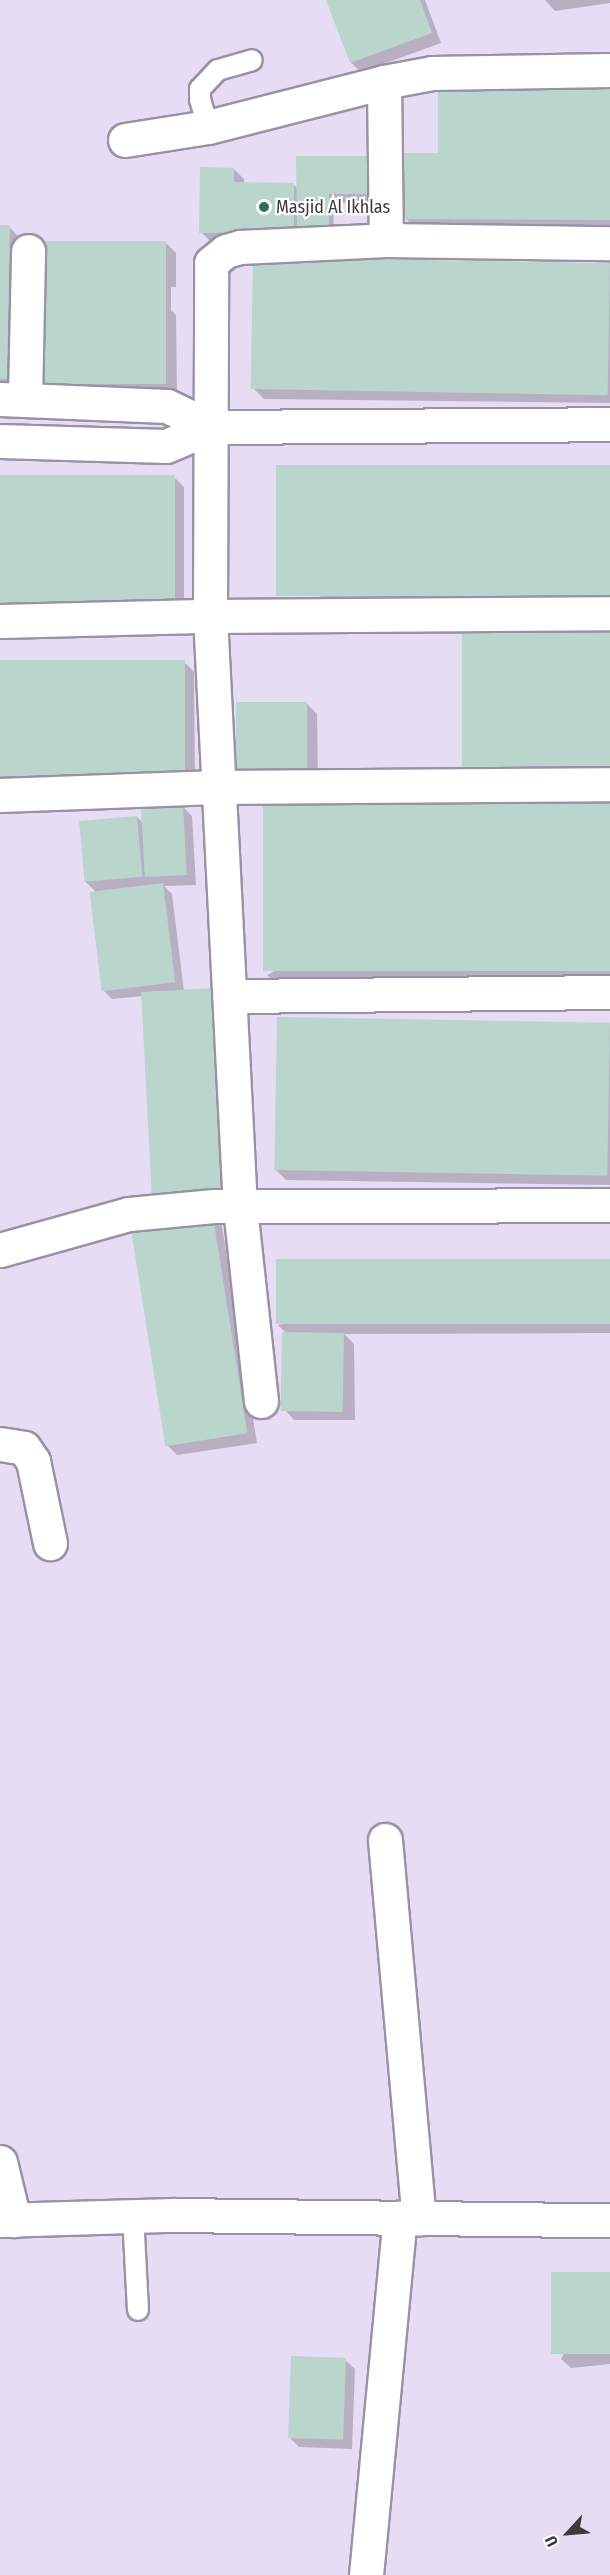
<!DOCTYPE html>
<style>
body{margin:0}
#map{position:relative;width:610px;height:2575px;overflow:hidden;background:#e6dcf3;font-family:"Fira Sans Condensed",sans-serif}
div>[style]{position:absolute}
.shadow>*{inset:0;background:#0003}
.building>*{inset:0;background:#b9d5cc;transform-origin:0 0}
.roads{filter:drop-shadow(2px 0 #9a91a6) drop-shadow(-2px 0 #9a91a6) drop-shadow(0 2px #9a91a6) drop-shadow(0 -2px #9a91a6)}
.lane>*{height:20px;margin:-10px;padding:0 10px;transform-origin:10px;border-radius:10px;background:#fff}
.street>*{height:33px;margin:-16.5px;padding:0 16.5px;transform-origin:16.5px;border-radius:16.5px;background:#fff}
.secondary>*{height:33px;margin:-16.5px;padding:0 16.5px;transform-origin:16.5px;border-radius:16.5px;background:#fff}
.dots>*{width:16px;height:16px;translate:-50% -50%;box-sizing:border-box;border:3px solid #fff;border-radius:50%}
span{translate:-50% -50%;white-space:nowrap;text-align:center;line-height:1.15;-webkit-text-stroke:4.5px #fff;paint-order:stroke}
.poi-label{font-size:18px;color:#3d3942}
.left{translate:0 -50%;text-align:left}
.north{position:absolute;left:538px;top:2503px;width:60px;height:60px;-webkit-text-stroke:4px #fff;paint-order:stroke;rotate:244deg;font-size:16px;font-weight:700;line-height:24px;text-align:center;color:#3d3942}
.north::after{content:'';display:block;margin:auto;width:21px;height:27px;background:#3d3942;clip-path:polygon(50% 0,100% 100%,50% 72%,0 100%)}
</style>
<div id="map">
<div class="shadow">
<i style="clip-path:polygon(328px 0,425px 0,441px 43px,361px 72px,351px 63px)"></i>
<i style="clip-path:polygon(545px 0,610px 0,610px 3px,555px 11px)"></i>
<i style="clip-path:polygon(610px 89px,610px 230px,415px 228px,406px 219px,439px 154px)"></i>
<i style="clip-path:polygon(366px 158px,376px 168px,376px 203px,333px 203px,334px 235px,211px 242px,201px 232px,234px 169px,244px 179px,244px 184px,293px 184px,298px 189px)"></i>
<i style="clip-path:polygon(0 226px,9px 227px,19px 237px,16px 388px,0 388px)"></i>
<i style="clip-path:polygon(166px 243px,176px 253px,176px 287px,171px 287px,171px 310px,176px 315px,177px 394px,55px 393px,45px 383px)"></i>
<i style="clip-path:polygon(610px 263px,610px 403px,264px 399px,254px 389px)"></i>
<i style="clip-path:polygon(610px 467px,610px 606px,290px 610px)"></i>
<i style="clip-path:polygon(0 476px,174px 477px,184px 487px,184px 613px,0 612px)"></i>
<i style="clip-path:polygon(184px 662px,194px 672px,195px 786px,0 788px,0 664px)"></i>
<i style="clip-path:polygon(307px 704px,317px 714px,318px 778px,248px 779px,238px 769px)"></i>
<i style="clip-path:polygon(610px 801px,610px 981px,277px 985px,267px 975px)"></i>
<i style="clip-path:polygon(182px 806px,192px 816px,196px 885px,164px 886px,172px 894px,184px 991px,257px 1443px,177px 1455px,167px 1445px,202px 1213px,143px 996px,112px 999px,102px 989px,96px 892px,85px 881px,137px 817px,144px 824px)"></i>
<i style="clip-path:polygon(610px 1025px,610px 1185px,286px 1180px,276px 1170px)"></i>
<i style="clip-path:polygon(610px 1261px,610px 1333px,344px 1334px,354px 1344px,355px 1420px,294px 1420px,285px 1410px,287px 1334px,278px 1325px)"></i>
<i style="clip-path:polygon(610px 2274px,610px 2364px,571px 2368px,561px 2359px)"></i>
<i style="clip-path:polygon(345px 2360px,355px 2369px,352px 2449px,299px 2447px,289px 2437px)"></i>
</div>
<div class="building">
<i style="clip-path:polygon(326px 0,420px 0,432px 33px,350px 63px)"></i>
<i style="clip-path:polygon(438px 87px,610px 88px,610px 220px,404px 219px,404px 153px,438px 153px)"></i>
<i style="clip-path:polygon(296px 156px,367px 156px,367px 194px,329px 194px,329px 231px,297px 231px)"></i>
<i style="clip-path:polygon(200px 167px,234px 168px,234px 182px,294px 183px,294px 232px,199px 233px)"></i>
<i style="clip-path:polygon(0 225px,10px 225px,7px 379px,0 379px)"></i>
<i style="left:43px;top:241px;width:123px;height:143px"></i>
<i style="left:253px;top:257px;width:357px;height:132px;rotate:1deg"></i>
<i style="left:610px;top:465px;width:131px;height:334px;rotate:90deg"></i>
<i style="left:0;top:475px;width:175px;height:128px"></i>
<i style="left:610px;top:628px;width:144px;height:148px;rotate:90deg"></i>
<i style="left:185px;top:660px;width:116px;height:185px;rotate:90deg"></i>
<i style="left:236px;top:702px;width:71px;height:68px"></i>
<i style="left:610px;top:799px;width:172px;height:347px;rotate:90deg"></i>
<i style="left:183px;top:804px;width:71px;height:42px;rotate:87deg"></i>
<i style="left:137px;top:816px;width:61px;height:58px;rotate:85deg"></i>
<i style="left:163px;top:883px;width:100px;height:74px;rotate:83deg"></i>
<i style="left:216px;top:988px;width:212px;height:75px;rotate:87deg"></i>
<i style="left:277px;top:1017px;width:333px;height:153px;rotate:1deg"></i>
<i style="left:212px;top:1210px;width:226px;height:83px;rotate:81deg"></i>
<i style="left:610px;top:1259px;width:65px;height:334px;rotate:90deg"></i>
<i style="left:282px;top:1332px;width:62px;height:79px;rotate:1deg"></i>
<i style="left:610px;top:2272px;width:82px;height:59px;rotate:90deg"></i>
<i style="left:291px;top:2356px;width:55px;height:82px;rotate:2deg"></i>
</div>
<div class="roads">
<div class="lane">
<i style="left:208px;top:127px;width:29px;rotate:-106deg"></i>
<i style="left:200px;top:99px;width:10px;rotate:-90deg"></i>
<i style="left:200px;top:89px;width:26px;rotate:-47deg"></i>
<i style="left:218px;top:70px;width:35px;rotate:-16deg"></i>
<i style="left:133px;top:2215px;width:95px;rotate:87deg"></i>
</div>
<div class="street">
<i style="left:384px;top:82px;width:158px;rotate:89.3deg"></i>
<i style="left:125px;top:140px;width:84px;rotate:-8.9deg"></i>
<i style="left:208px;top:127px;width:182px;rotate:-14.3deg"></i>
<i style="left:384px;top:82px;width:49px;rotate:-10.6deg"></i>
<i style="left:432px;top:73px;width:178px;rotate:-1deg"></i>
<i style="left:0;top:399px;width:167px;rotate:2.4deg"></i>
<i style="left:167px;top:406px;width:49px;rotate:25.5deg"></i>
<i style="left:25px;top:399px;width:148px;rotate:-88.8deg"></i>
<i style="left:0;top:441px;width:166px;rotate:1.7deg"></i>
<i style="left:166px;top:446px;width:49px;rotate:-22.9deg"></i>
<i style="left:211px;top:427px;width:399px;rotate:-0.4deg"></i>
<i style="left:0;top:621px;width:210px;rotate:-1.4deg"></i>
<i style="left:210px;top:616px;width:400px;rotate:-0.4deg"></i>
<i style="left:0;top:795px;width:217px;rotate:-2.1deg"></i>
<i style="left:217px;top:787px;width:393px;rotate:-0.4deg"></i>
<i style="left:231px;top:996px;width:379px;rotate:-0.6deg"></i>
<i style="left:0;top:1250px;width:134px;rotate:-15.6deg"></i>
<i style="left:129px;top:1214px;width:85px;rotate:-5.4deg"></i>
<i style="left:214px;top:1206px;width:396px;rotate:-0.1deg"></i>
<i style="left:261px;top:1401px;width:194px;rotate:-96.2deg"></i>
<i style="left:240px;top:1208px;width:593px;rotate:-92.9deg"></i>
<i style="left:210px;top:616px;width:353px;rotate:-89.8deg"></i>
<i style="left:211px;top:263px;width:19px;rotate:-39deg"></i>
<i style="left:226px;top:251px;width:15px;rotate:-16deg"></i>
<i style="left:240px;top:247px;width:146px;rotate:-2.7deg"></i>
<i style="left:386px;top:240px;width:224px;rotate:0.8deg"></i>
<i style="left:0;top:1444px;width:24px;rotate:9deg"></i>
<i style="left:24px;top:1448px;width:16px;rotate:55deg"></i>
<i style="left:33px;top:1461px;width:84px;rotate:78.3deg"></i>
<i style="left:385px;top:1840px;width:380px;rotate:84.9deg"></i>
<i style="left:0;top:2162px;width:60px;rotate:76.4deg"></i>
<i style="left:366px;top:2575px;width:359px;rotate:-84.6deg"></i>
</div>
<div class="secondary">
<i style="left:0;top:2220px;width:173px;rotate:-1.7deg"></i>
<i style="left:173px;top:2215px;width:437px;rotate:0.7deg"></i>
</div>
</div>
<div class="dots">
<i style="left:264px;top:207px;background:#2e6f5f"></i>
</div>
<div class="poi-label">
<span class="left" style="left:276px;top:207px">Masjid Al Ikhlas</span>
</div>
<div class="north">U</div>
</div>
